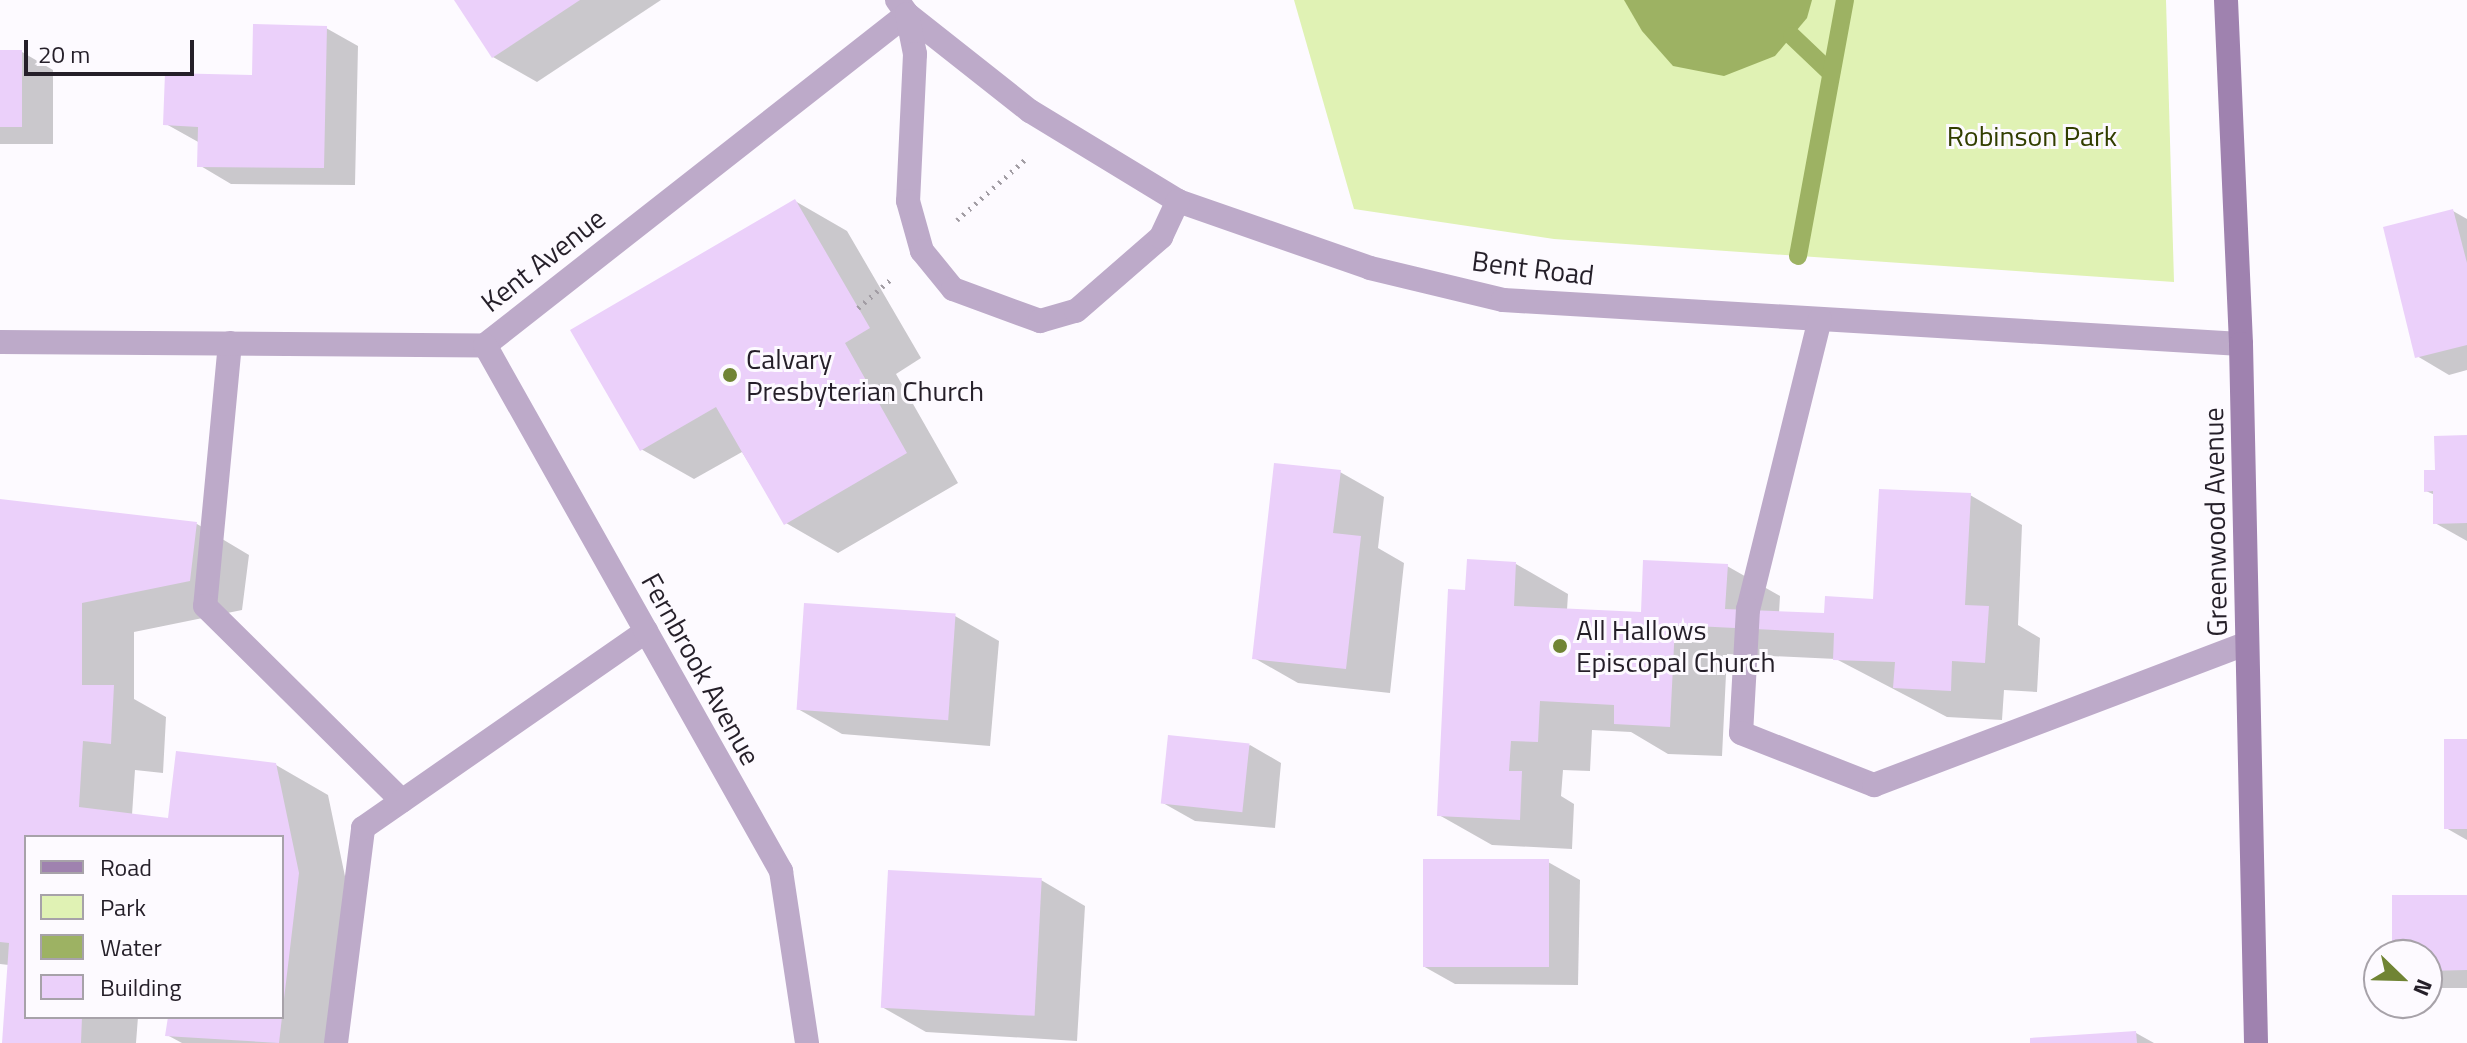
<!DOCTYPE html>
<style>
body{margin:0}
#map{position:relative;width:2467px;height:1043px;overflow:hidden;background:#fdfaff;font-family:"Titillium Web",sans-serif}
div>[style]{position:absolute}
.green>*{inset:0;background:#e0f2b4}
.water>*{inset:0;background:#9db263}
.shadow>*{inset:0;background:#0003}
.stream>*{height:18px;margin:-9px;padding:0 9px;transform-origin:9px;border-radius:9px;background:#9db263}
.building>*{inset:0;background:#ebd0fa;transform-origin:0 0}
.path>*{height:5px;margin-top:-2.5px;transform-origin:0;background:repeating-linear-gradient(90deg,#a29da4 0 2px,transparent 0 8px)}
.lane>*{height:24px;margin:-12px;padding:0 12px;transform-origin:12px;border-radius:12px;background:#bdaac9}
.street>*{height:24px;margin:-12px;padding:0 12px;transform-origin:12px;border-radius:12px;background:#bdaac9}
.secondary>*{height:24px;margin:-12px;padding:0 12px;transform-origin:12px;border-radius:12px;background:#9f82af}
.dots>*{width:22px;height:22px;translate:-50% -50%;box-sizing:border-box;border:4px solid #fdfaff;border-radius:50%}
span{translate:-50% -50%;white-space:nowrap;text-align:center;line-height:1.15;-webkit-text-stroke:6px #fdfaff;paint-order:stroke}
.park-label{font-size:28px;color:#323e00}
.street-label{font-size:28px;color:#251f29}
.poi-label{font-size:28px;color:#251f29}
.left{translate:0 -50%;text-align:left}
.legend{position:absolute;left:24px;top:835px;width:260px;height:184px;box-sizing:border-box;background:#fdfaff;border:2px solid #a7a2a9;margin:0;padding:10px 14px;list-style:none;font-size:24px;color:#251f29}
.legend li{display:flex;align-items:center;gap:16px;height:40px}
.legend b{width:40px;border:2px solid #a7a2a9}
.north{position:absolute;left:2363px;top:939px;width:80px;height:80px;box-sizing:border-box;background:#fdfaff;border:2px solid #a7a2a9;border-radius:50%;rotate:113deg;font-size:22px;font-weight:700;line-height:32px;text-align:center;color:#251f29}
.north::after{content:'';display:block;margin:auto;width:28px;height:36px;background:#708434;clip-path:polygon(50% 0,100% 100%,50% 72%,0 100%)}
.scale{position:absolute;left:24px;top:40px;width:170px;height:36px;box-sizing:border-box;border:4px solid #251f29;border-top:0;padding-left:10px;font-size:24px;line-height:28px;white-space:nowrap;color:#251f29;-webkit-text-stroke:6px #fdfaff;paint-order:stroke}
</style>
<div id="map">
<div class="green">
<i style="clip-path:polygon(1294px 0,2166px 0,2174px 282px,1554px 239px,1354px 209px)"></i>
</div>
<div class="water">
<i style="clip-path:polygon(1624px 0,1812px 0,1807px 18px,1775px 56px,1724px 76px,1673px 66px,1642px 31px)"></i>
</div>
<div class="shadow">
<i style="clip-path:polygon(456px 0,661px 0,537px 82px,493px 57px)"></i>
<i style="clip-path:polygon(326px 28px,358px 46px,355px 185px,231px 184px,199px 165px,200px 143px,166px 124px,254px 77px)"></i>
<i style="clip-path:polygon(0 52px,22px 52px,53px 70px,53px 144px,0 144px)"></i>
<i style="clip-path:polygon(795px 201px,847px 231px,921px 358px,896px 374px,958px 483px,838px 553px,786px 523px,742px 452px,694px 479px,641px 449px)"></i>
<i style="clip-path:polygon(2453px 211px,2467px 219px,2467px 370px,2449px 375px,2417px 356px)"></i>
<i style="clip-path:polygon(2467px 437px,2467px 541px,2435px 523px,2435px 495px,2426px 491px)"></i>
<i style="clip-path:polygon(1340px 472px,1384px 497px,1378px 548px,1404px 563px,1390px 693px,1298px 683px,1254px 658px)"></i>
<i style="clip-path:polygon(1970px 495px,2022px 525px,2018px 625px,2040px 638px,2037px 692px,2004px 690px,2002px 720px,1947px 717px,1836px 659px,1727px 654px,1722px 756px,1668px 754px,1631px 732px,1592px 730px,1590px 771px,1563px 770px,1561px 796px,1574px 804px,1572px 849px,1492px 845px,1439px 815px,1467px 592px,1516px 564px,1568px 594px,1567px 610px,1643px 614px,1727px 566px,1780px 596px,1779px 613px,1826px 615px,1875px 601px)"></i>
<i style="clip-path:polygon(0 501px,197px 524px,249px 555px,242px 610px,134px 632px,134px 699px,166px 717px,163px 773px,135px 770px,132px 815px,170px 820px,276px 765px,328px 795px,351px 905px,334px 1043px,182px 1043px,167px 1035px,170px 1017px,282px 1017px,282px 837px,26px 837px,26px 1017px,138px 1017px,136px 1043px,4px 1043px,9px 965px,0 964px)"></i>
<i style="clip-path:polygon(955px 616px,999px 641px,990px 746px,842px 734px,798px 709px)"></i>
<i style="clip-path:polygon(2467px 741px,2467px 840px,2446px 828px)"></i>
<i style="clip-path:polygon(1250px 745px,1281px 763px,1275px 828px,1195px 821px,1163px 803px)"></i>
<i style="clip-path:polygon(1548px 862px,1580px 880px,1578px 985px,1455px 984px,1423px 966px)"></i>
<i style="clip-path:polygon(1041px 880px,1085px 906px,1077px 1041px,926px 1032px,882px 1007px)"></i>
<i style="clip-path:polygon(2467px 897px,2467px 988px,2427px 988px,2427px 955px,2394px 955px)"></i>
<i style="clip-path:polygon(2136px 1033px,2154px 1043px,2032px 1043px)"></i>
</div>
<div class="stream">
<i style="left:1792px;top:36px;width:54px;rotate:43.5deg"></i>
<i style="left:1798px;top:256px;width:260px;rotate:-79.6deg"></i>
</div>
<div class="building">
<i style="clip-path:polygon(454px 0,580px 0,492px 58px)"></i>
<i style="clip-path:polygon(253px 24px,327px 26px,324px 168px,197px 167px,198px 127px,163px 125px,165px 73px,252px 75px)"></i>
<i style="left:0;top:50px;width:22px;height:77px"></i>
<i style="clip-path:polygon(795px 199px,870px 328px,845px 343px,907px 453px,784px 525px,716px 407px,640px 451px,570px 330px)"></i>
<i style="clip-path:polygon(2453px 209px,2467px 263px,2467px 345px,2415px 358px,2383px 227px)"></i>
<i style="clip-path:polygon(2467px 435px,2467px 523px,2433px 524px,2433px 491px,2424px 492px,2424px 470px,2435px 470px,2434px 436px)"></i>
<i style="clip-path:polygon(1274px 463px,1341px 470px,1333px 533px,1361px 536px,1346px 669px,1252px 659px)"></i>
<i style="clip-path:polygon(1879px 489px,1971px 493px,1965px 605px,1989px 606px,1985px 663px,1952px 661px,1951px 691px,1893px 688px,1895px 662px,1833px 660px,1834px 633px,1675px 625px,1670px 727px,1614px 724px,1614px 705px,1540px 701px,1538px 742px,1511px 741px,1509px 771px,1522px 771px,1520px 820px,1437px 816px,1448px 589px,1465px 590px,1467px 559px,1516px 562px,1514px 606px,1641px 612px,1643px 560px,1728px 564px,1725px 609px,1824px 613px,1825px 596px,1873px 599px)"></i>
<i style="clip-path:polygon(0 499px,197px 522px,190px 581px,82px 603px,82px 685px,114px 685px,111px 744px,83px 741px,79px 807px,168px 818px,176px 751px,276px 763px,299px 873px,284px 999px,282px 837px,26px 837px,26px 1017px,82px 1017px,81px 1043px,2px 1043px,9px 943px,0 942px)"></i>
<i style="left:804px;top:603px;width:152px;height:107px;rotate:4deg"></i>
<i style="left:1168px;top:735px;width:82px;height:69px;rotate:6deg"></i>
<i style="left:2444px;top:739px;width:23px;height:90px"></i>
<i style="left:1423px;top:859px;width:126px;height:108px"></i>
<i style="left:888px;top:870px;width:154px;height:138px;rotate:3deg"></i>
<i style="clip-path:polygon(2392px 895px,2467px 895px,2467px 970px,2427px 971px,2427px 955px,2392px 955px)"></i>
<i style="clip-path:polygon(168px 1017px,282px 1017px,279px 1043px,165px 1036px)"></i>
<i style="clip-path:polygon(2136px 1031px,2137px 1043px,2030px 1043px,2030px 1038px)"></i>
</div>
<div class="path">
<i style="left:957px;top:220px;width:95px;rotate:-41.6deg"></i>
<i style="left:858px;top:308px;width:43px;rotate:-41.2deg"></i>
</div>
<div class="lane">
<i style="left:230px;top:343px;width:264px;rotate:95.4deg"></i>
<i style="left:205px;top:606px;width:277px;rotate:44.7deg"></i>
<i style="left:336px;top:1043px;width:217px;rotate:-82.8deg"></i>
<i style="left:363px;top:828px;width:345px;rotate:-34.8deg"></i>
</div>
<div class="street">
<i style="left:897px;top:0;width:17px;rotate:54deg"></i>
<i style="left:907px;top:14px;width:157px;rotate:38.3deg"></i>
<i style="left:1030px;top:111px;width:173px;rotate:31.3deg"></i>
<i style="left:1178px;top:201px;width:203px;rotate:19.2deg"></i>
<i style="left:1370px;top:268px;width:137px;rotate:13.5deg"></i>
<i style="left:1503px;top:300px;width:739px;rotate:3.41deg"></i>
<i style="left:1820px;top:319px;width:299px;rotate:103.9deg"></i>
<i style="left:1748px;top:609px;width:124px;rotate:93.2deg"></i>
<i style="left:1741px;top:733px;width:143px;rotate:21.4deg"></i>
<i style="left:1874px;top:785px;width:399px;rotate:-20.8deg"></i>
<i style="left:0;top:342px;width:485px;rotate:0.4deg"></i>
<i style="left:485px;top:345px;width:536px;rotate:-38.11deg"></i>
<i style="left:907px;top:14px;width:41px;rotate:78.7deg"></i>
<i style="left:915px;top:54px;width:147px;rotate:92.7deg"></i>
<i style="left:908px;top:201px;width:52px;rotate:74.4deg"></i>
<i style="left:922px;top:251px;width:49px;rotate:50.8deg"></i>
<i style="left:953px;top:289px;width:93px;rotate:20.2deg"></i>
<i style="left:1040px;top:321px;width:37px;rotate:-16deg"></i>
<i style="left:1076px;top:311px;width:113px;rotate:-41deg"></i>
<i style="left:1161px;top:237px;width:40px;rotate:-65deg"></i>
<i style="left:485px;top:345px;width:604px;rotate:60.63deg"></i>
<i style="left:781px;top:871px;width:174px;rotate:81.4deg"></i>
</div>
<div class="secondary">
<i style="left:2226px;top:0;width:344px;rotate:87.5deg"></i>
<i style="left:2241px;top:344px;width:699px;rotate:88.77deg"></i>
</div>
<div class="dots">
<i style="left:730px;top:375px;background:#708434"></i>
<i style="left:1560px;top:646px;background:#708434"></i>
</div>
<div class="park-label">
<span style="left:2032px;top:136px">Robinson Park</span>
</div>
<div class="street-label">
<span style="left:543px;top:260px;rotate:-38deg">Kent Avenue</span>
<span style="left:1533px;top:268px;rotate:7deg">Bent Road</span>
<span style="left:2215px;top:522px;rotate:-91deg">Greenwood Avenue</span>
<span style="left:701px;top:669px;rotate:61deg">Fernbrook Avenue</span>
</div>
<div class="poi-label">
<span class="left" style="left:746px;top:375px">Calvary<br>Presbyterian Church</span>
<span class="left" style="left:1576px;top:646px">All Hallows<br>Episcopal Church</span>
</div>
<ul class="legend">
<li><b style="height:10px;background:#9f82af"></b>Road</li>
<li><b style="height:22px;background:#e0f2b4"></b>Park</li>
<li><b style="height:22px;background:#9db263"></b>Water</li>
<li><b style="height:22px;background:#ebd0fa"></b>Building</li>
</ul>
<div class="north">N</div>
<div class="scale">20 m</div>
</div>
